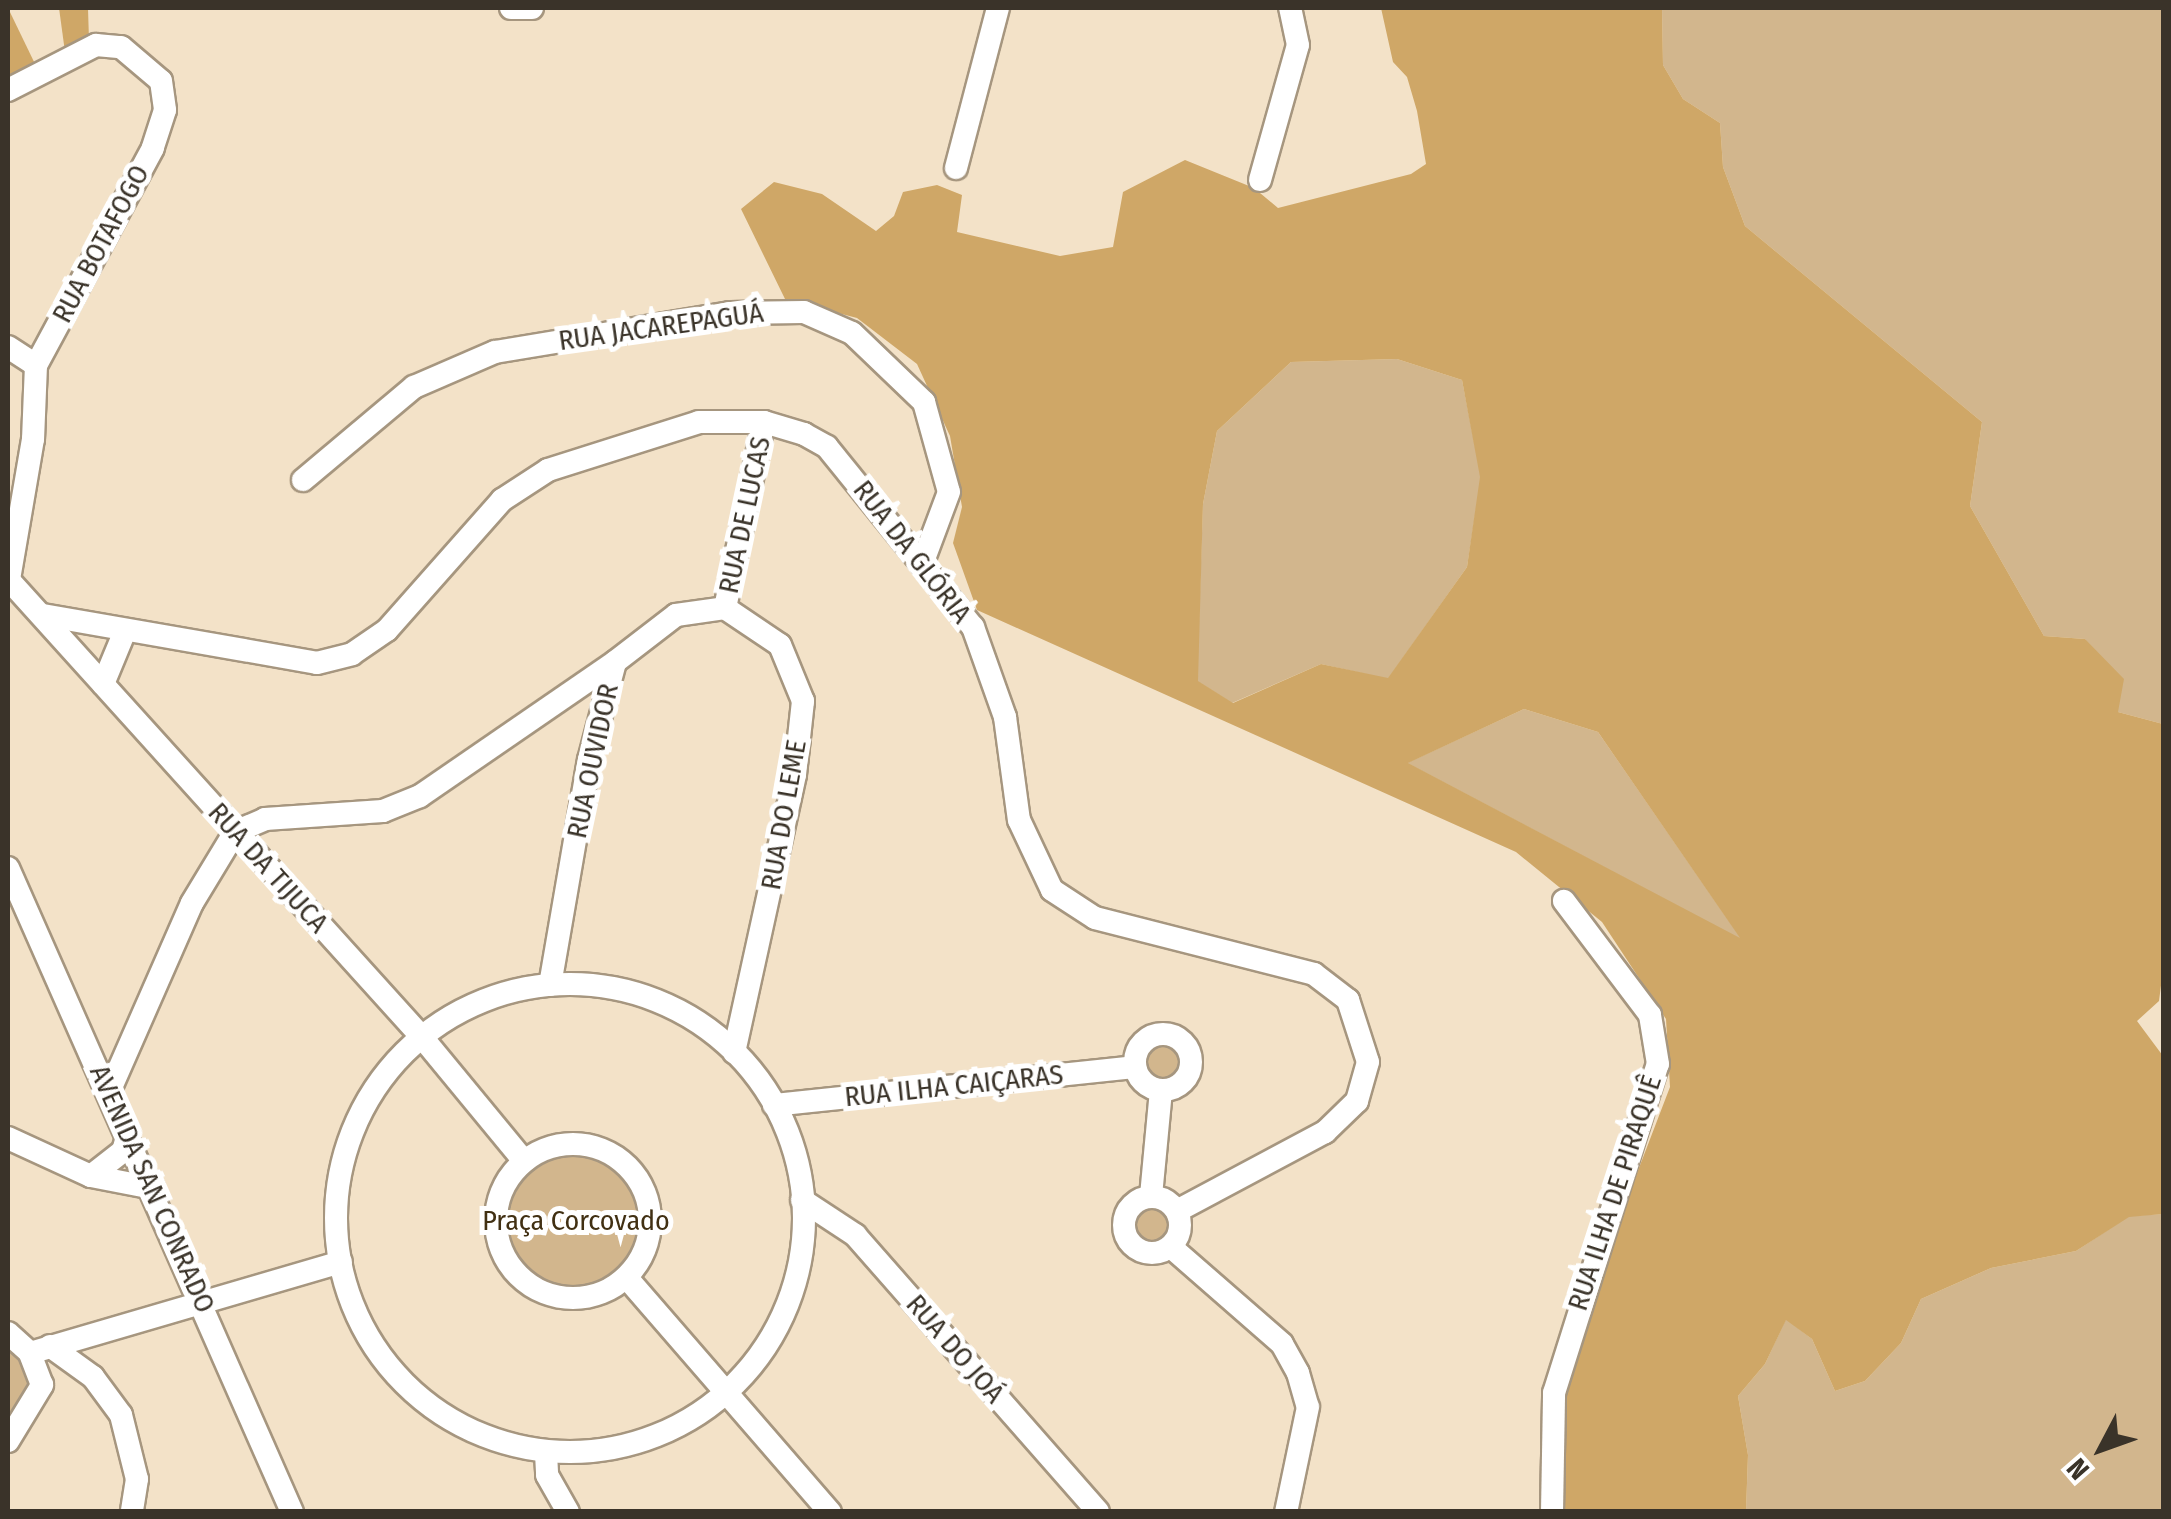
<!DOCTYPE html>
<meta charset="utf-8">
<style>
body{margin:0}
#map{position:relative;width:2171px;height:1519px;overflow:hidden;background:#f3e2c8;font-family:"Fira Sans Condensed",sans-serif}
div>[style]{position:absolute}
.green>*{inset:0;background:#d2b68d}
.round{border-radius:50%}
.forest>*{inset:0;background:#cfa767}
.roads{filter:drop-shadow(2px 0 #a6967f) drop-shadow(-2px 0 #a6967f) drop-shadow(0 2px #a6967f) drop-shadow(0 -2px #a6967f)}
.minor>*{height:22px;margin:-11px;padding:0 11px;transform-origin:11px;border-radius:11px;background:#fff}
.minor>.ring{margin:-11px;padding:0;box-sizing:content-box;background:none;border:22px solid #fff;border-radius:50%}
span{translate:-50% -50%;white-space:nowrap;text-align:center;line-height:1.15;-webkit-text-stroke:10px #fff;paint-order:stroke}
.street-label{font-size:28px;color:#3a3329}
.park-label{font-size:28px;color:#413013}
.frame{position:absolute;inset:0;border:10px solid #3a3329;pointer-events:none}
.north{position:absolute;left:2051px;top:1399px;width:100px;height:100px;-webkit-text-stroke:8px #fff;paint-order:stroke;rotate:229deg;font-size:28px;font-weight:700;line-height:40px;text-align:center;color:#3a3329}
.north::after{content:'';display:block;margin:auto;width:35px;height:45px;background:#3a3329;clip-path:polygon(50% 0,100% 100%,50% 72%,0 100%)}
</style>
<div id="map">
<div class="green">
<i style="clip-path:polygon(1662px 8px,2163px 8px,2163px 724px,2118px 712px,2085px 639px,2044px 636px,1970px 506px,1982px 422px,1745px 226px,1723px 167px,1720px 123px,1683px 99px,1663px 65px)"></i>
<i style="clip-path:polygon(1397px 359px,1462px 380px,1481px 477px,1467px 567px,1388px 679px,1321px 664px,1232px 703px,1197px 681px,1203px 504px,1217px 431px,1291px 362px)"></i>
<i style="clip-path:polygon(1524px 709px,1598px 732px,1742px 940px,1407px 763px)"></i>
<i class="round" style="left:1145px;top:1043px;width:40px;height:40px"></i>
<i class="round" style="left:504px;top:1150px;width:142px;height:142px"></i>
<i class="round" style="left:1131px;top:1205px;width:42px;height:42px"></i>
<i style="clip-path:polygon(2163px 1214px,2163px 1511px,1746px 1511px,1748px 1455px,1738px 1396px,1765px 1364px,1786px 1319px,1812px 1339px,1835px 1391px,1865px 1381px,1901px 1343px,1921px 1299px,1991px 1268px,2076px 1251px,2129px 1216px)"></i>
<i style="clip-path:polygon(8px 1344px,19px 1350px,31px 1386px,8px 1430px)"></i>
</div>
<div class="forest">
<i style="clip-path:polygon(8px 8px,37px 68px,8px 83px)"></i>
<i style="clip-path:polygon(59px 8px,88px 8px,89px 41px,65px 52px)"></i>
<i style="clip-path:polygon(evenodd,1381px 8px,1662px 8px,1663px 65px,1683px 99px,1720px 123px,1723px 167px,1745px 226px,1982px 422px,1970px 506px,2044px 636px,2085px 639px,2124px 679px,2118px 712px,2163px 724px,2163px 970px,2159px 1001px,2137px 1021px,2163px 1056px,2163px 1214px,2129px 1217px,2076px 1251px,1991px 1268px,1921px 1299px,1901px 1343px,1865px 1381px,1835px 1391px,1812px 1339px,1786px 1320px,1765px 1364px,1738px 1396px,1748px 1455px,1746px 1511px,1560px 1511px,1559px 1410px,1606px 1254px,1670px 1087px,1666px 1019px,1602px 922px,1516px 852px,977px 610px,953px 543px,962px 507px,950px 436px,917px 364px,857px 318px,785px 299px,741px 209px,774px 182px,822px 194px,876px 231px,894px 216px,903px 192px,937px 185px,962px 195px,957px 232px,1060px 256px,1113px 247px,1123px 192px,1185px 160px,1254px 188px,1278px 208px,1411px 174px,1426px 164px,1417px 111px,1407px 77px,1393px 62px,1381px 8px,1397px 359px,1462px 380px,1480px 477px,1467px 567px,1388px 678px,1321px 664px,1233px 703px,1198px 681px,1203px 504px,1217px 431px,1291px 362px,1397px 359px,1381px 8px,1524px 709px,1598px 732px,1740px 938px,1408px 763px,1524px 709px)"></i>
</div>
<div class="roads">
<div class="minor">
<i style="left:511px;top:8px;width:21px"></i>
<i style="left:8px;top:90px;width:99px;rotate:-27.1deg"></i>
<i style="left:96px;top:45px;width:25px;rotate:5deg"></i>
<i style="left:121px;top:47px;width:52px;rotate:40.4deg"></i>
<i style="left:161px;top:81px;width:29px;rotate:82deg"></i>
<i style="left:165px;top:110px;width:40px;rotate:108deg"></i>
<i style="left:153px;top:148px;width:247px;rotate:118.3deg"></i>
<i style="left:36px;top:365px;width:74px;rotate:92.3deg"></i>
<i style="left:33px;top:439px;width:148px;rotate:99.7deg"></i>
<i style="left:956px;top:168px;width:165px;rotate:-75.3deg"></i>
<i style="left:1260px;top:180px;width:140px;rotate:-74.3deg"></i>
<i style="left:1298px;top:45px;width:38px;rotate:-102deg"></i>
<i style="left:8px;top:347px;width:33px;rotate:33deg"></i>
<i style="left:303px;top:480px;width:145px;rotate:-40deg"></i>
<i style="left:414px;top:387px;width:88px;rotate:-23.4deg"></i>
<i style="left:495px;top:352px;width:238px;rotate:-9.4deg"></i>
<i style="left:730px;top:313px;width:74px;rotate:-0.8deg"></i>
<i style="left:804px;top:312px;width:52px;rotate:23.6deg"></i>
<i style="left:852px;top:333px;width:100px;rotate:43.8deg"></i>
<i style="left:924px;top:402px;width:93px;rotate:74.5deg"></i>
<i style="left:949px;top:492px;width:72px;rotate:110.5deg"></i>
<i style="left:8px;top:579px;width:616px;rotate:47.9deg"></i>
<i style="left:421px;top:1036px;width:162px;rotate:50.5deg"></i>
<i style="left:725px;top:608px;width:66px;rotate:33.9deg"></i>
<i style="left:780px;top:645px;width:61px;rotate:67.7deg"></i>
<i style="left:803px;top:701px;width:74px;rotate:96.2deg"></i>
<i style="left:795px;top:775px;width:284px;rotate:102.4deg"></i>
<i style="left:725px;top:608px;width:190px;rotate:-78.2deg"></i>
<i style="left:43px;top:615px;width:278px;rotate:9.9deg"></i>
<i style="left:317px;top:663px;width:36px;rotate:-14deg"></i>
<i style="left:352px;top:654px;width:42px;rotate:-34.4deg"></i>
<i style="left:387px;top:630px;width:174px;rotate:-48.5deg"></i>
<i style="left:502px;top:500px;width:55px;rotate:-33.1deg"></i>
<i style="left:548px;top:470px;width:158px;rotate:-17.6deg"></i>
<i style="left:699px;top:422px;width:65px"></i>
<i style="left:764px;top:422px;width:42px;rotate:16.7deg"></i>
<i style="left:804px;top:434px;width:26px;rotate:29deg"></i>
<i style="left:827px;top:447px;width:232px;rotate:51deg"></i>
<i style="left:973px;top:627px;width:96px;rotate:70.4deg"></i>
<i style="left:1005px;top:717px;width:104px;rotate:82.3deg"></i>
<i style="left:1019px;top:820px;width:77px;rotate:64.8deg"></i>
<i style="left:1052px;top:890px;width:51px;rotate:33.1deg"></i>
<i style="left:1095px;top:918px;width:226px;rotate:14.3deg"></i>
<i style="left:1314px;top:974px;width:43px;rotate:37.4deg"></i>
<i style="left:1348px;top:1000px;width:65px;rotate:72.1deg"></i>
<i style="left:1368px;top:1062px;width:41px;rotate:105.8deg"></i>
<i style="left:1357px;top:1101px;width:45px;rotate:135.9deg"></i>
<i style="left:1325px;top:1132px;width:168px;rotate:151.9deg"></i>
<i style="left:103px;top:684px;width:57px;rotate:-67.5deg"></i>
<i style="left:8px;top:868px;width:704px;rotate:66.2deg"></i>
<i class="ring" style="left:336px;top:984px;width:446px;height:446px"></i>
<i style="left:550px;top:985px;width:228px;rotate:-80.2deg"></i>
<i style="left:589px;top:760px;width:101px;rotate:-75.1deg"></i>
<i style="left:615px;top:662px;width:77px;rotate:-37.6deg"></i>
<i style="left:676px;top:615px;width:49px;rotate:-8.1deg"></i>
<i class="ring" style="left:1135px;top:1034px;width:34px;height:34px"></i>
<i style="left:109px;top:1092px;width:206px;rotate:-66.3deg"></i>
<i style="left:192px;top:903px;width:83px;rotate:-58.8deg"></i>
<i style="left:235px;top:832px;width:33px;rotate:-23deg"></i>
<i style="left:265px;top:819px;width:118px;rotate:-3.9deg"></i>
<i style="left:383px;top:811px;width:40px;rotate:-22deg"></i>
<i style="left:420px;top:796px;width:237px;rotate:-34.5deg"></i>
<i style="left:774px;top:1105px;width:363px;rotate:-6deg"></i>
<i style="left:8px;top:1138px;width:91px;rotate:24.6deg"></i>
<i style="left:91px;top:1176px;width:63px;rotate:11deg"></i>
<i class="ring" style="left:496px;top:1144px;width:132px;height:132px"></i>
<i style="left:91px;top:1176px;width:41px;rotate:-38deg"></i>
<i style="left:123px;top:1151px;width:19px;rotate:-74deg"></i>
<i style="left:1151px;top:1196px;width:106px;rotate:-84.6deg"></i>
<i class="ring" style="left:1124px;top:1197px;width:34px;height:34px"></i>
<i style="left:802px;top:1200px;width:64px;rotate:33.4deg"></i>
<i style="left:855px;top:1235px;width:368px;rotate:48.7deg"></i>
<i style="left:1171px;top:1247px;width:147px;rotate:41.1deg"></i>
<i style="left:1282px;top:1344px;width:33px;rotate:61deg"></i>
<i style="left:1298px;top:1373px;width:35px;rotate:74deg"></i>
<i style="left:1308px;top:1407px;width:107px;rotate:101.8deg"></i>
<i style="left:627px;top:1278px;width:310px;rotate:49.1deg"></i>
<i style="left:8px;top:1333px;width:30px;rotate:42deg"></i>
<i style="left:30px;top:1353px;width:324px;rotate:-16.3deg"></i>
<i style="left:50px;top:1346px;width:53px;rotate:35.8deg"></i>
<i style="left:93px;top:1377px;width:47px;rotate:53.6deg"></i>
<i style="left:121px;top:1415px;width:66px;rotate:76deg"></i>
<i style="left:137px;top:1479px;width:33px;rotate:99deg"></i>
<i style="left:8px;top:1441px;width:66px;rotate:-58.7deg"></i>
<i style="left:42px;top:1385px;width:34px;rotate:-111deg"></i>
<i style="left:546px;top:1453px;width:22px;rotate:87deg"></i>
<i style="left:547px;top:1475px;width:43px;rotate:60.4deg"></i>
<i style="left:1552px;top:1512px;width:119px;rotate:-89deg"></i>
<i style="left:1554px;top:1393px;width:345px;rotate:-72.5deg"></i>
<i style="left:1658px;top:1064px;width:50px;rotate:-99.3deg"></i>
<i style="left:1650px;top:1015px;width:143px;rotate:-127deg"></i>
</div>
</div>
<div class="street-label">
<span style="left:101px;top:244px;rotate:-62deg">RUA BOTAFOGO</span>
<span style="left:661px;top:327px;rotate:-8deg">RUA JACAREPAGUÁ</span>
<span style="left:745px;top:515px;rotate:-78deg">RUA DE LUCAS</span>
<span style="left:912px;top:552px;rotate:52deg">RUA DA GLÓRIA</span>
<span style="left:593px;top:761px;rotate:-78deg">RUA OUVIDOR</span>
<span style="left:784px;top:815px;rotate:-80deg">RUA DO LEME</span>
<span style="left:268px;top:868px;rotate:48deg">RUA DA TIJUCA</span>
<span style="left:954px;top:1086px;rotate:-6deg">RUA ILHA CAIÇARAS</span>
<span style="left:152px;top:1189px;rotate:66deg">AVENIDA SAN CONRADO</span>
<span style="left:1615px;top:1193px;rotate:-72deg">RUA ILHA DE PIRAQUÊ</span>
<span style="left:955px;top:1349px;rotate:49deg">RUA DO JOÁ</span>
</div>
<div class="park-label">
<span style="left:576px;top:1221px">Praça Corcovado</span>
</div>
<div class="frame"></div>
<div class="north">N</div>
</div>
